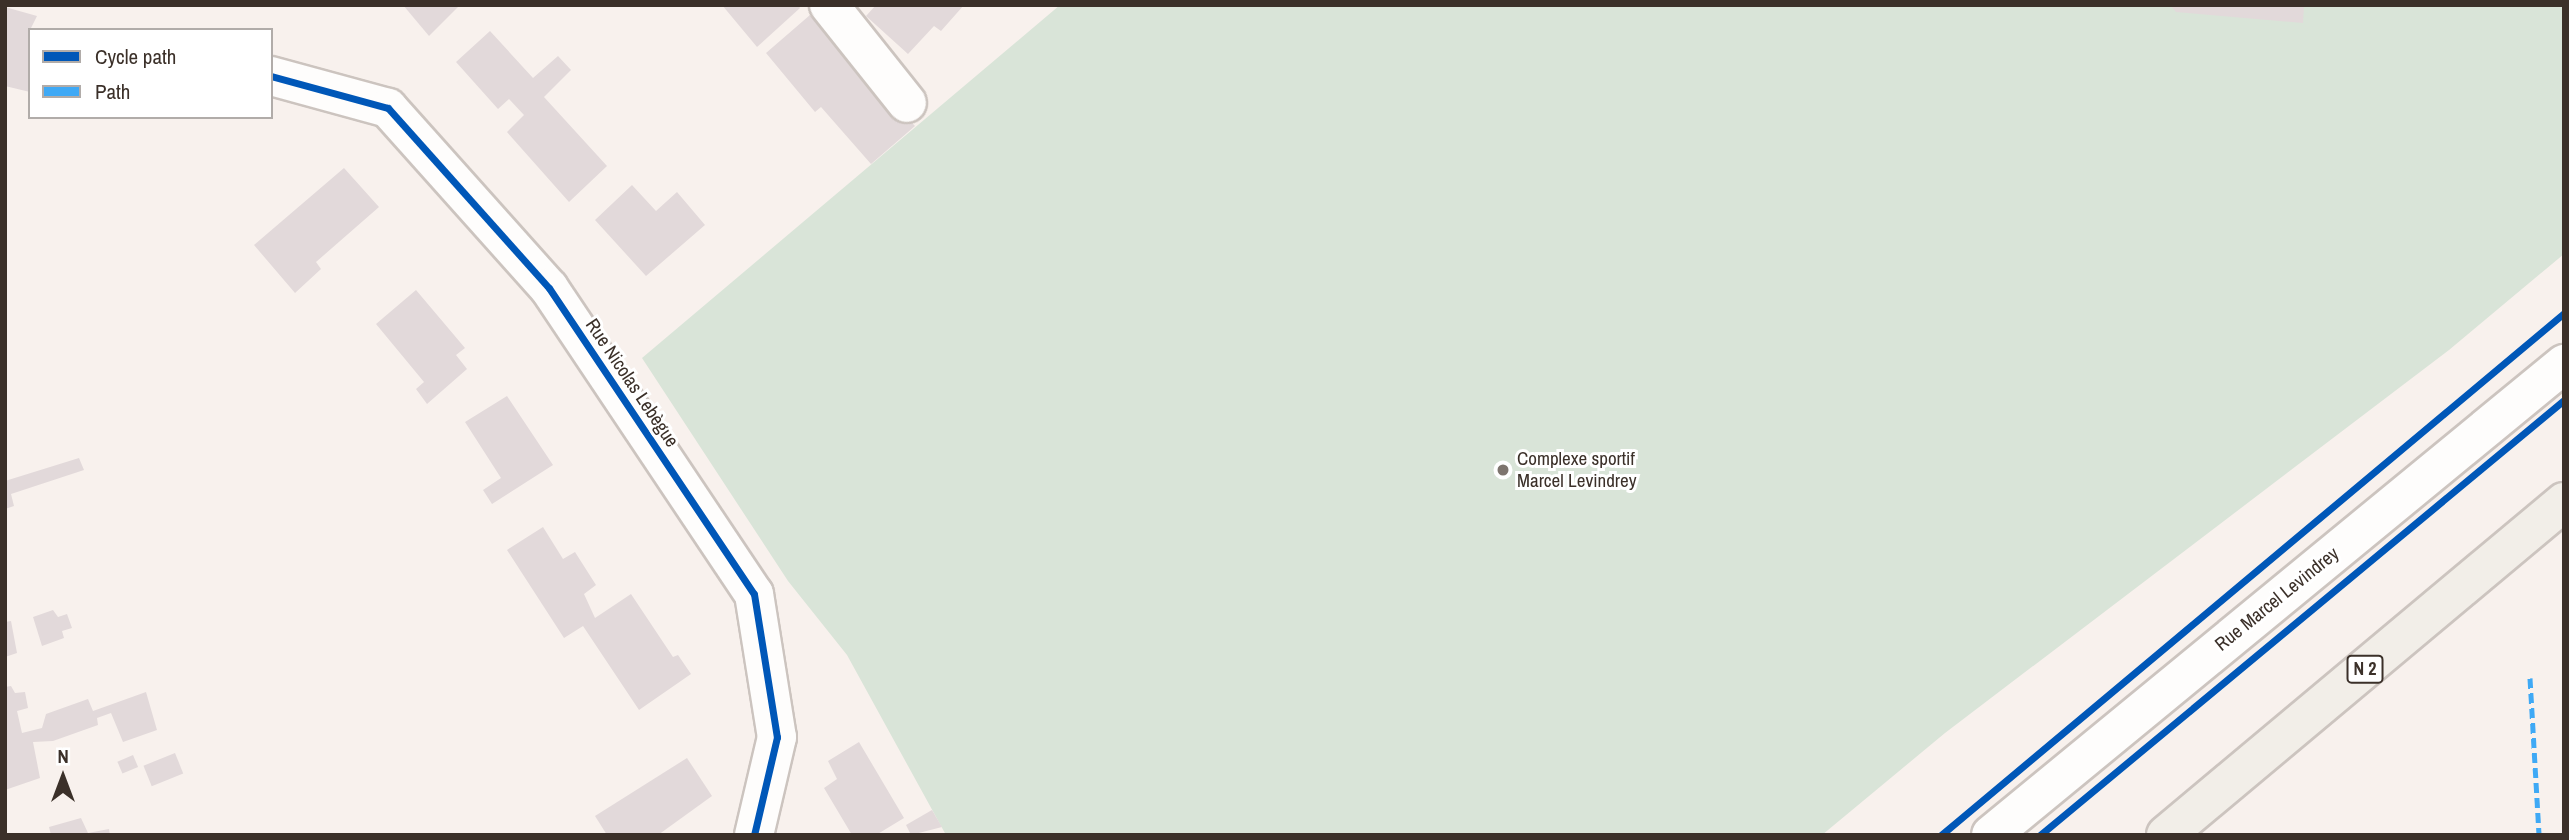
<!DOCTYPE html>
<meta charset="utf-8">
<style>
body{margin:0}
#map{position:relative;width:2569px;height:840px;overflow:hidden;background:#f8f1ed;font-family:"Archivo Narrow",sans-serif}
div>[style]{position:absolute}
.green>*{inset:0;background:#d9e4d8}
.building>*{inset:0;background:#e2d9da;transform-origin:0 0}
.roads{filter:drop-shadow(2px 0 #ccc4bf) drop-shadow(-2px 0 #ccc4bf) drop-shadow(0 2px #ccc4bf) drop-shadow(0 -2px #ccc4bf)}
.minor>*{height:38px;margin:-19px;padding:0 19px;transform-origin:19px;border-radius:19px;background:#fefdfc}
.major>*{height:38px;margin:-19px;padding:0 19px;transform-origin:19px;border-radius:19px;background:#f2eee8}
.quiet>*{height:5px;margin-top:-2.5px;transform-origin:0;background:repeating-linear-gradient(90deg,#3fa9f5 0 10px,transparent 0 15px)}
.cycleway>*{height:7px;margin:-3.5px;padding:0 3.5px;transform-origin:3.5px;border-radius:3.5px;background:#0057b8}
.dots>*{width:19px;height:19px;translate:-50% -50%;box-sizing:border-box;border:4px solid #fff;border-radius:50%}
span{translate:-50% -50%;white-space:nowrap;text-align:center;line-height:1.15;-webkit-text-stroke:6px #fff;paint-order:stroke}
.shield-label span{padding:2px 5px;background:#fff;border:2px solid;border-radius:5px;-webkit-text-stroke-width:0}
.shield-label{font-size:18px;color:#3b3029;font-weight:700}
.street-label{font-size:19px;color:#3b3029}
.poi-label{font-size:19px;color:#3b3029}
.left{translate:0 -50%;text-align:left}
.frame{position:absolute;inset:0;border:7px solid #3b3029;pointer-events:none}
.legend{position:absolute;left:28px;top:28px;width:245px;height:91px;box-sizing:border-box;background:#fff;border:2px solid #b1aca9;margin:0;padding:9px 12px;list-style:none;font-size:21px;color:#3b3029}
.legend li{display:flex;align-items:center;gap:14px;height:35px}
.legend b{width:35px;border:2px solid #b1aca9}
.north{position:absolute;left:28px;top:742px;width:70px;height:70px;-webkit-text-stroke:5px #fff;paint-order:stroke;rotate:0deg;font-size:19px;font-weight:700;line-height:28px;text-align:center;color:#3b3029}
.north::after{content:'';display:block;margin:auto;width:24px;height:32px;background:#3b3029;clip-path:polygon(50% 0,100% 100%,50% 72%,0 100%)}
</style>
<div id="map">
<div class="green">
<i style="clip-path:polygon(1060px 5px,2564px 5px,2564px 254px,2449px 350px,1945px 733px,1822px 835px,946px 835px,847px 655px,788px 581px,642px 358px)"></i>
</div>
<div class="building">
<i style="clip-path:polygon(403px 5px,460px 5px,429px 36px)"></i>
<i style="clip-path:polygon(722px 5px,798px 5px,800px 8px,757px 47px)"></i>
<i style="clip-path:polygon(876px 5px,964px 5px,941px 31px,934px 26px,908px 54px,866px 16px)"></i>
<i style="clip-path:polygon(2170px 5px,2304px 5px,2303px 23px,2176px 12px)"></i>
<i style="clip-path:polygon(5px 7px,37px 16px,30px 30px,30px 92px,5px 86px)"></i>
<i style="clip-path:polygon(810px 15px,915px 126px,871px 164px,821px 107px,815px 112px,766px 53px)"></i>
<i style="clip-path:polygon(490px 31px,533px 78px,558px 56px,571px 70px,544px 97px,607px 166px,569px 202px,507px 132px,524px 115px,509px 99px,498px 109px,456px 62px)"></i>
<i style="clip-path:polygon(344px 168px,379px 207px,316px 262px,321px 269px,295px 293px,254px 245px)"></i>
<i style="clip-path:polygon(632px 185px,656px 211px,677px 192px,705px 225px,646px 276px,595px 220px)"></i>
<i style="clip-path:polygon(416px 290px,465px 348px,456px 355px,467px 369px,427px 404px,416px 389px,424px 382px,376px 324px)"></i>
<i style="clip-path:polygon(507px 396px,553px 465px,492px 504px,483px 490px,501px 478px,465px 422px)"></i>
<i style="clip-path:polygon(79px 458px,84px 470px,11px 494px,14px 506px,5px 509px,5px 481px)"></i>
<i style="clip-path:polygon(543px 527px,563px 559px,575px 552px,596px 585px,584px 594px,595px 618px,631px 594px,673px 657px,678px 655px,691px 674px,639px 710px,583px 626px,564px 638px,507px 550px)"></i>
<i style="clip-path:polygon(53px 610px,58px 617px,67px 614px,72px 628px,62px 631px,64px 638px,42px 646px,33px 617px)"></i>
<i style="clip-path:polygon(11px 621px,17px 653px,5px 657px,5px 622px)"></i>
<i style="clip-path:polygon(11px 686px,15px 693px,25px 692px,28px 708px,17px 711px,22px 733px,42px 728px,46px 714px,88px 699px,93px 711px,146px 692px,157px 730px,123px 742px,111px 713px,97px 718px,98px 725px,53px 741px,33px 742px,40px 778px,5px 790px,5px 687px)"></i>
<i style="clip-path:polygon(859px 742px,904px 818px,876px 835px,852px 835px,824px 788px,837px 779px,828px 761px)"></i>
<i style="left:175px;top:753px;width:22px;height:34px;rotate:68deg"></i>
<i style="left:133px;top:755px;width:13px;height:17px;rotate:67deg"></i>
<i style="clip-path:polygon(687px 758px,712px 796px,658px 835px,607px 835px,595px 816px)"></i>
<i style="clip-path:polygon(932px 810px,942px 827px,911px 835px,906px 825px)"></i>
<i style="clip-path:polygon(81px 818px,88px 833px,109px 829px,110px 835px,51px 835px,49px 827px)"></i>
</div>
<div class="roads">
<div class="minor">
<i style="left:829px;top:5px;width:125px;rotate:51.5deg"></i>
<i style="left:271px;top:76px;width:121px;rotate:15.3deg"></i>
<i style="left:388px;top:108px;width:241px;rotate:48.2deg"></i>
<i style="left:549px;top:288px;width:368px;rotate:56.2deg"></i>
<i style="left:754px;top:594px;width:145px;rotate:80.9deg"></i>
<i style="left:777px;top:737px;width:101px;rotate:103.2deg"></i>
<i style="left:1991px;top:835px;width:742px;rotate:-39.42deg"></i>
</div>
<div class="major">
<i style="left:2166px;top:835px;width:519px;rotate:-39.92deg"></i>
</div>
</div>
<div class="quiet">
<i style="left:2530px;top:678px;width:157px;rotate:86.7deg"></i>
</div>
<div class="cycleway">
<i style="left:271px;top:76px;width:121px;rotate:15.3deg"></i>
<i style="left:388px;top:108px;width:241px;rotate:48.2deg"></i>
<i style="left:549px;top:288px;width:368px;rotate:56.2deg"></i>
<i style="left:754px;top:594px;width:145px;rotate:80.9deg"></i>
<i style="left:777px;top:737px;width:101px;rotate:103.2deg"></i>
<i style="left:1941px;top:835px;width:813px;rotate:-39.96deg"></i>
<i style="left:2040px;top:835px;width:681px;rotate:-39.7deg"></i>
</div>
<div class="dots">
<i style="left:1503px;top:470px;background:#7d746e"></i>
</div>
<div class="shield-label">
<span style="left:2365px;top:669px">N 2</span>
</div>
<div class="street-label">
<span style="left:632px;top:383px;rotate:56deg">Rue Nicolas Lebègue</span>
<span style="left:2277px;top:599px;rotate:-39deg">Rue Marcel Levindrey</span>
</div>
<div class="poi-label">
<span class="left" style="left:1517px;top:470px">Complexe sportif<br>Marcel Levindrey</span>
</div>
<div class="frame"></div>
<ul class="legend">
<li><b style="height:9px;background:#0057b8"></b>Cycle path</li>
<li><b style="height:9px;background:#3fa9f5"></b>Path</li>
</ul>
<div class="north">N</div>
</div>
